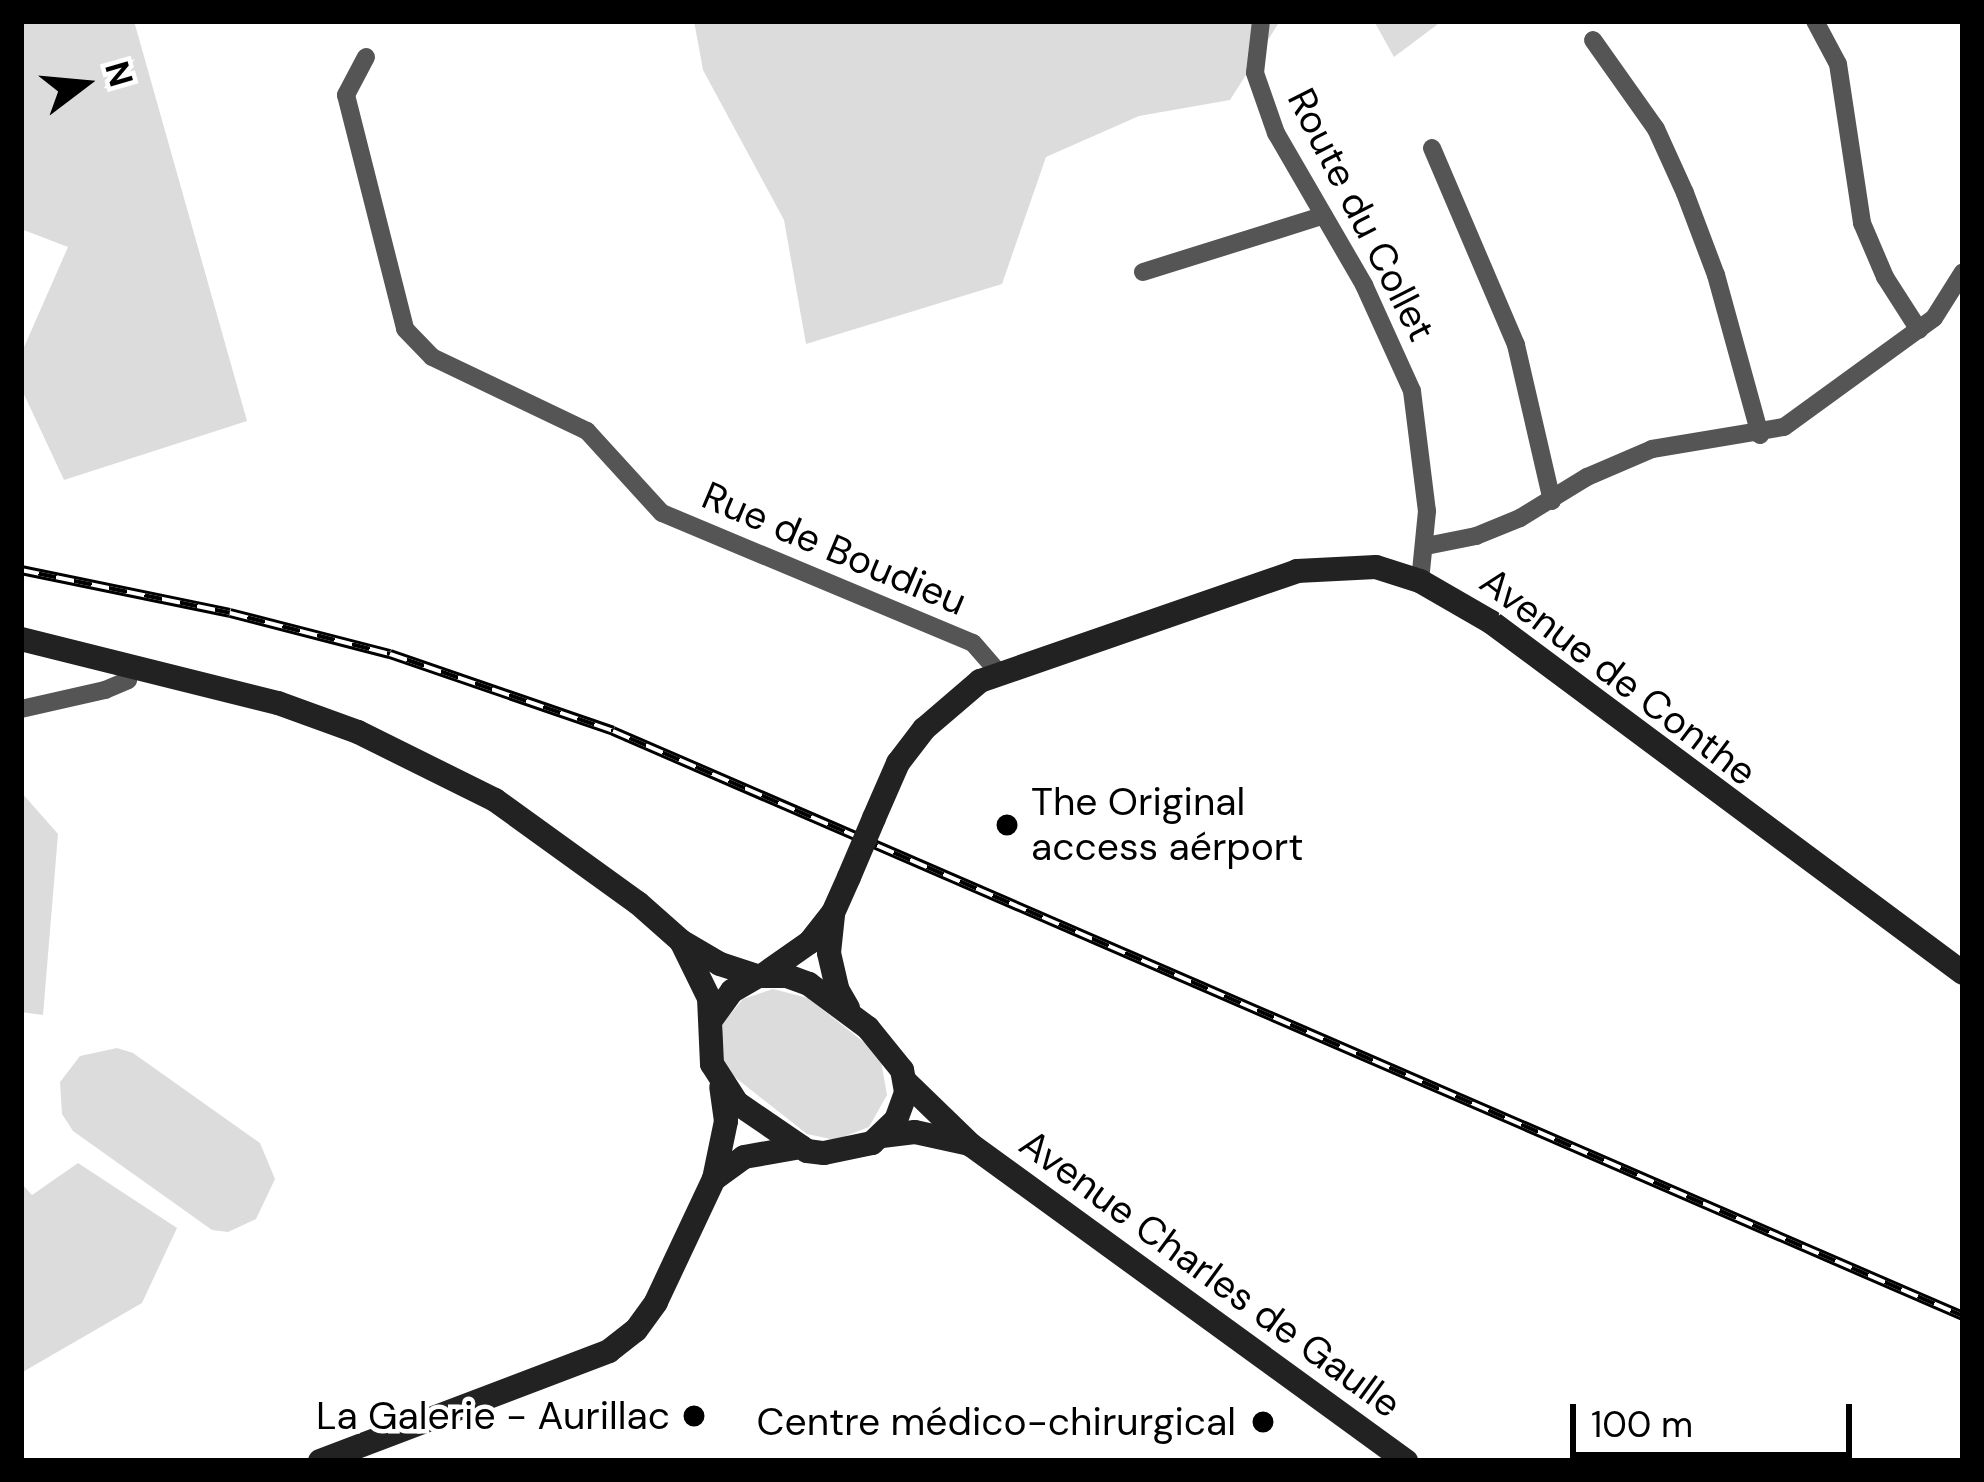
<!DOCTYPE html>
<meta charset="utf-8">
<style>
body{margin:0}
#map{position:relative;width:1984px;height:1482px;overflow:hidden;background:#fff;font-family:"DM Sans",sans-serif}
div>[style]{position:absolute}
.green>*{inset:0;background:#dcdcdc}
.street>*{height:18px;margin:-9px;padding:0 9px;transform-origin:9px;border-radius:9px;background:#555}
.secondary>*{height:24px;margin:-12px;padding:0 12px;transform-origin:12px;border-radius:12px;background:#222}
.rail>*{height:10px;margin-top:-5px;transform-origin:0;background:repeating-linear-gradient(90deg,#fff 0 18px,#000 0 36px);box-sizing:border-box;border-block:3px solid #000}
.secondary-bridge>*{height:24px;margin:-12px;padding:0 12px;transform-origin:12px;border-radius:12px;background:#222}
.dots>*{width:33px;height:33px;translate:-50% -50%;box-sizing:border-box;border:6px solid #fff;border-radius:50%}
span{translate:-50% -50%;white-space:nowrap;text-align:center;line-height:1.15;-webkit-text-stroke:9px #fff;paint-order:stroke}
.street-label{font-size:39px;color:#000}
.poi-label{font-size:39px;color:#000}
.left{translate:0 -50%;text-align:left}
.right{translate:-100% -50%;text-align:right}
.frame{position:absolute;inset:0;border:24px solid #000;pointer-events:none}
.north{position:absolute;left:24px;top:24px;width:120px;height:120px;-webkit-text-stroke:9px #fff;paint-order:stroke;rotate:74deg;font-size:33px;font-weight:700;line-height:48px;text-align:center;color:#000}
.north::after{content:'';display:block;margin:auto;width:42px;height:54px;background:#000;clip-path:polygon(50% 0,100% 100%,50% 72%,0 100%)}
.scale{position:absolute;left:1570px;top:1404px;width:282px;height:54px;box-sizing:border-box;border:6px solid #000;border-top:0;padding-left:15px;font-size:36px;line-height:42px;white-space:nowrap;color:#000;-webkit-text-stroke:9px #fff;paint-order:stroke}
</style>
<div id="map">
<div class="green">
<i style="clip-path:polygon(21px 21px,134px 21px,247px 421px,64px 480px,21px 388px,21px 354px,68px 247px,21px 229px)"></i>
<i style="clip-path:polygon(694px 21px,1280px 21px,1230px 100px,1139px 116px,1046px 157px,1002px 284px,806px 344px,784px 220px,703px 70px)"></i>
<i style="clip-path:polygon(1374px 21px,1442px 21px,1394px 57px)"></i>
<i style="clip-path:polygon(21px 792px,58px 834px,43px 1015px,21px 1012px)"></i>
<i style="clip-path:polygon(773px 989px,808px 998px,880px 1055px,887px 1095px,869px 1127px,835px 1140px,807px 1134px,727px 1071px,721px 1053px,723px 1023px,743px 999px)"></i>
<i style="clip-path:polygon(117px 1048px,133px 1053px,260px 1143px,275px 1179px,256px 1219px,228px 1232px,212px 1230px,73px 1131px,62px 1114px,60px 1082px,80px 1056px)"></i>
<i style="clip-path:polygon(78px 1163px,177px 1228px,142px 1303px,21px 1373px,21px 1183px,32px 1195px)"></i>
</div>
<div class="street">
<i style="left:1261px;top:21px;width:52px;rotate:96.6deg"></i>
<i style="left:1255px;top:73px;width:64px;rotate:70.7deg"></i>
<i style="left:1276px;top:133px;width:176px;rotate:59.9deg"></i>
<i style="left:1364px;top:285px;width:116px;rotate:65.6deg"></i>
<i style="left:1412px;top:391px;width:121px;rotate:82.9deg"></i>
<i style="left:1427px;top:511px;width:70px;rotate:95.7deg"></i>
<i style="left:1815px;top:21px;width:49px;rotate:61.9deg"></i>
<i style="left:1838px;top:64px;width:161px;rotate:81.4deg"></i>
<i style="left:1862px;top:223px;width:59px;rotate:66.9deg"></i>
<i style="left:1885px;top:277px;width:63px;rotate:57.3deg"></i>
<i style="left:1593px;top:40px;width:109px;rotate:54.7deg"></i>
<i style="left:1656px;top:129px;width:70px;rotate:65.6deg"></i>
<i style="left:1685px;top:193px;width:88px;rotate:69.3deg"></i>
<i style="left:1716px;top:275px;width:166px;rotate:74.6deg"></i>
<i style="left:366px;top:57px;width:43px;rotate:117.8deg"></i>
<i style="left:346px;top:95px;width:241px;rotate:75.8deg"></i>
<i style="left:405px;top:329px;width:39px;rotate:46deg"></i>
<i style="left:432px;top:357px;width:172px;rotate:25.5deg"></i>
<i style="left:587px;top:431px;width:111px;rotate:47.6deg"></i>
<i style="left:662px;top:513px;width:337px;rotate:22.7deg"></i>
<i style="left:973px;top:643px;width:38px;rotate:49deg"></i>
<i style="left:1432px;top:148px;width:214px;rotate:66.9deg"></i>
<i style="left:1516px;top:345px;width:160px;rotate:77deg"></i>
<i style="left:1143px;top:272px;width:188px;rotate:-17.4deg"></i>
<i style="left:1426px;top:546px;width:51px;rotate:-11.3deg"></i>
<i style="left:1476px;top:536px;width:48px;rotate:-22.2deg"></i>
<i style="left:1520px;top:518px;width:79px;rotate:-31.5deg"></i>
<i style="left:1587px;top:477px;width:71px;rotate:-23.3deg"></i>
<i style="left:1652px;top:449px;width:134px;rotate:-9.5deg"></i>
<i style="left:1784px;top:427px;width:185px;rotate:-36deg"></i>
<i style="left:1934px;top:318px;width:54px;rotate:-57.8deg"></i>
<i style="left:21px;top:709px;width:86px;rotate:-12.7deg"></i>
<i style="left:105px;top:690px;width:25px;rotate:-23deg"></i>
<i style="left:128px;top:680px;width:14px;rotate:-78deg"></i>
</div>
<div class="secondary">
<i style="left:21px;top:639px;width:265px;rotate:14deg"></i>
<i style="left:278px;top:703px;width:85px;rotate:19.9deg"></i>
<i style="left:358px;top:732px;width:153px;rotate:26.4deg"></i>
<i style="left:495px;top:800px;width:176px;rotate:35.8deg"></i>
<i style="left:638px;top:903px;width:57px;rotate:41.5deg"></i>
<i style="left:681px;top:941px;width:45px;rotate:30.5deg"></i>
<i style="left:720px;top:964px;width:40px;rotate:18deg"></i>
<i style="left:874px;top:818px;width:60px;rotate:-66.4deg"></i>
<i style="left:898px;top:763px;width:43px;rotate:-52.6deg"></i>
<i style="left:924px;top:729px;width:74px;rotate:-40.6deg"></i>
<i style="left:980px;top:681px;width:336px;rotate:-19.1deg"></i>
<i style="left:1297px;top:571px;width:79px;rotate:-2.9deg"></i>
<i style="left:1376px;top:567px;width:46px;rotate:17.7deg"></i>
<i style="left:1420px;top:581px;width:82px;rotate:30deg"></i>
<i style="left:1491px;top:622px;width:588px;rotate:36.64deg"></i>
<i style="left:833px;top:915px;width:38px;rotate:96deg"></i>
<i style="left:829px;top:953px;width:37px;rotate:77deg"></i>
<i style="left:837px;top:989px;width:22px;rotate:60deg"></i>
<i style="left:682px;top:943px;width:61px;rotate:63.9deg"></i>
<i style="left:709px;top:998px;width:66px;rotate:87.4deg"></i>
<i style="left:712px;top:1064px;width:46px;rotate:57.3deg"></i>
<i style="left:737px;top:1103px;width:85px;rotate:34.4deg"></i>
<i style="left:807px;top:1151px;width:17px;rotate:7deg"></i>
<i style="left:824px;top:1153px;width:49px;rotate:-11.8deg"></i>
<i style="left:872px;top:1143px;width:33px;rotate:-44deg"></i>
<i style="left:896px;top:1120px;width:30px;rotate:-70deg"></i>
<i style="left:906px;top:1092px;width:22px;rotate:-100deg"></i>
<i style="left:902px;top:1070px;width:54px;rotate:-129deg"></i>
<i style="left:868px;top:1028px;width:74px;rotate:-143.3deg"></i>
<i style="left:809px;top:984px;width:23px;rotate:-160deg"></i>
<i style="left:787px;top:976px;width:29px;rotate:180deg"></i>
<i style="left:758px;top:976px;width:30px;rotate:150deg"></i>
<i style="left:732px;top:991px;width:34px;rotate:126deg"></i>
<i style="left:763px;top:975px;width:57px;rotate:-35.1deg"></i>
<i style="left:810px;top:942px;width:37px;rotate:-52deg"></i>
<i style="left:833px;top:913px;width:39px;rotate:-66deg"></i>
<i style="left:906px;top:1082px;width:91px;rotate:44.1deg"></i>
<i style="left:971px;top:1145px;width:538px;rotate:36deg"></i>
<i style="left:882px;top:1136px;width:33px;rotate:-7deg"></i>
<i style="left:915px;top:1132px;width:55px;rotate:12.5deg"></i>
<i style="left:714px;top:1179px;width:37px;rotate:-36deg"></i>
<i style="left:744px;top:1157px;width:58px;rotate:-10deg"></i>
<i style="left:320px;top:1461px;width:309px;rotate:-20.8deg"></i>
<i style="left:609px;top:1351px;width:34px;rotate:-38deg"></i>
<i style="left:636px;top:1330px;width:34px;rotate:-54deg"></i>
<i style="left:656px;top:1302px;width:136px;rotate:-64.8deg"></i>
<i style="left:714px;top:1179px;width:59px;rotate:-78.3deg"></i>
<i style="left:726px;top:1121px;width:34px;rotate:-98deg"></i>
</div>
<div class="rail">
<i style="left:21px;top:570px;width:213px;rotate:11.6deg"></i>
<i style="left:230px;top:613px;width:165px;rotate:14.4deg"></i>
<i style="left:390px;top:654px;width:236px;rotate:19deg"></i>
<i style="left:613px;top:731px;width:1471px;rotate:23.43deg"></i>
</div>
<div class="secondary-bridge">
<i style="left:849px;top:877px;width:64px;rotate:-67deg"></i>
</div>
<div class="dots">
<i style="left:1007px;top:825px;background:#000"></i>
<i style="left:694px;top:1416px;background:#000"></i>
<i style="left:1263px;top:1422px;background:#000"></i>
</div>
<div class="street-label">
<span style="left:1361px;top:215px;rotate:63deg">Route du Collet</span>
<span style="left:834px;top:549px;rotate:23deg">Rue de Boudieu</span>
<span style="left:1618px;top:677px;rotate:37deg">Avenue de Conthe</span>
<span style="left:1210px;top:1274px;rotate:36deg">Avenue Charles de Gaulle</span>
</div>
<div class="poi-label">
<span class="left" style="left:1031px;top:825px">The Original<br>access aérport</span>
<span class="right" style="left:670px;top:1416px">La Galerie - Aurillac</span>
<span class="right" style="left:1236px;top:1422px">Centre médico-chirurgical</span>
</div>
<div class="frame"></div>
<div class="north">N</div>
<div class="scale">100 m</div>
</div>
